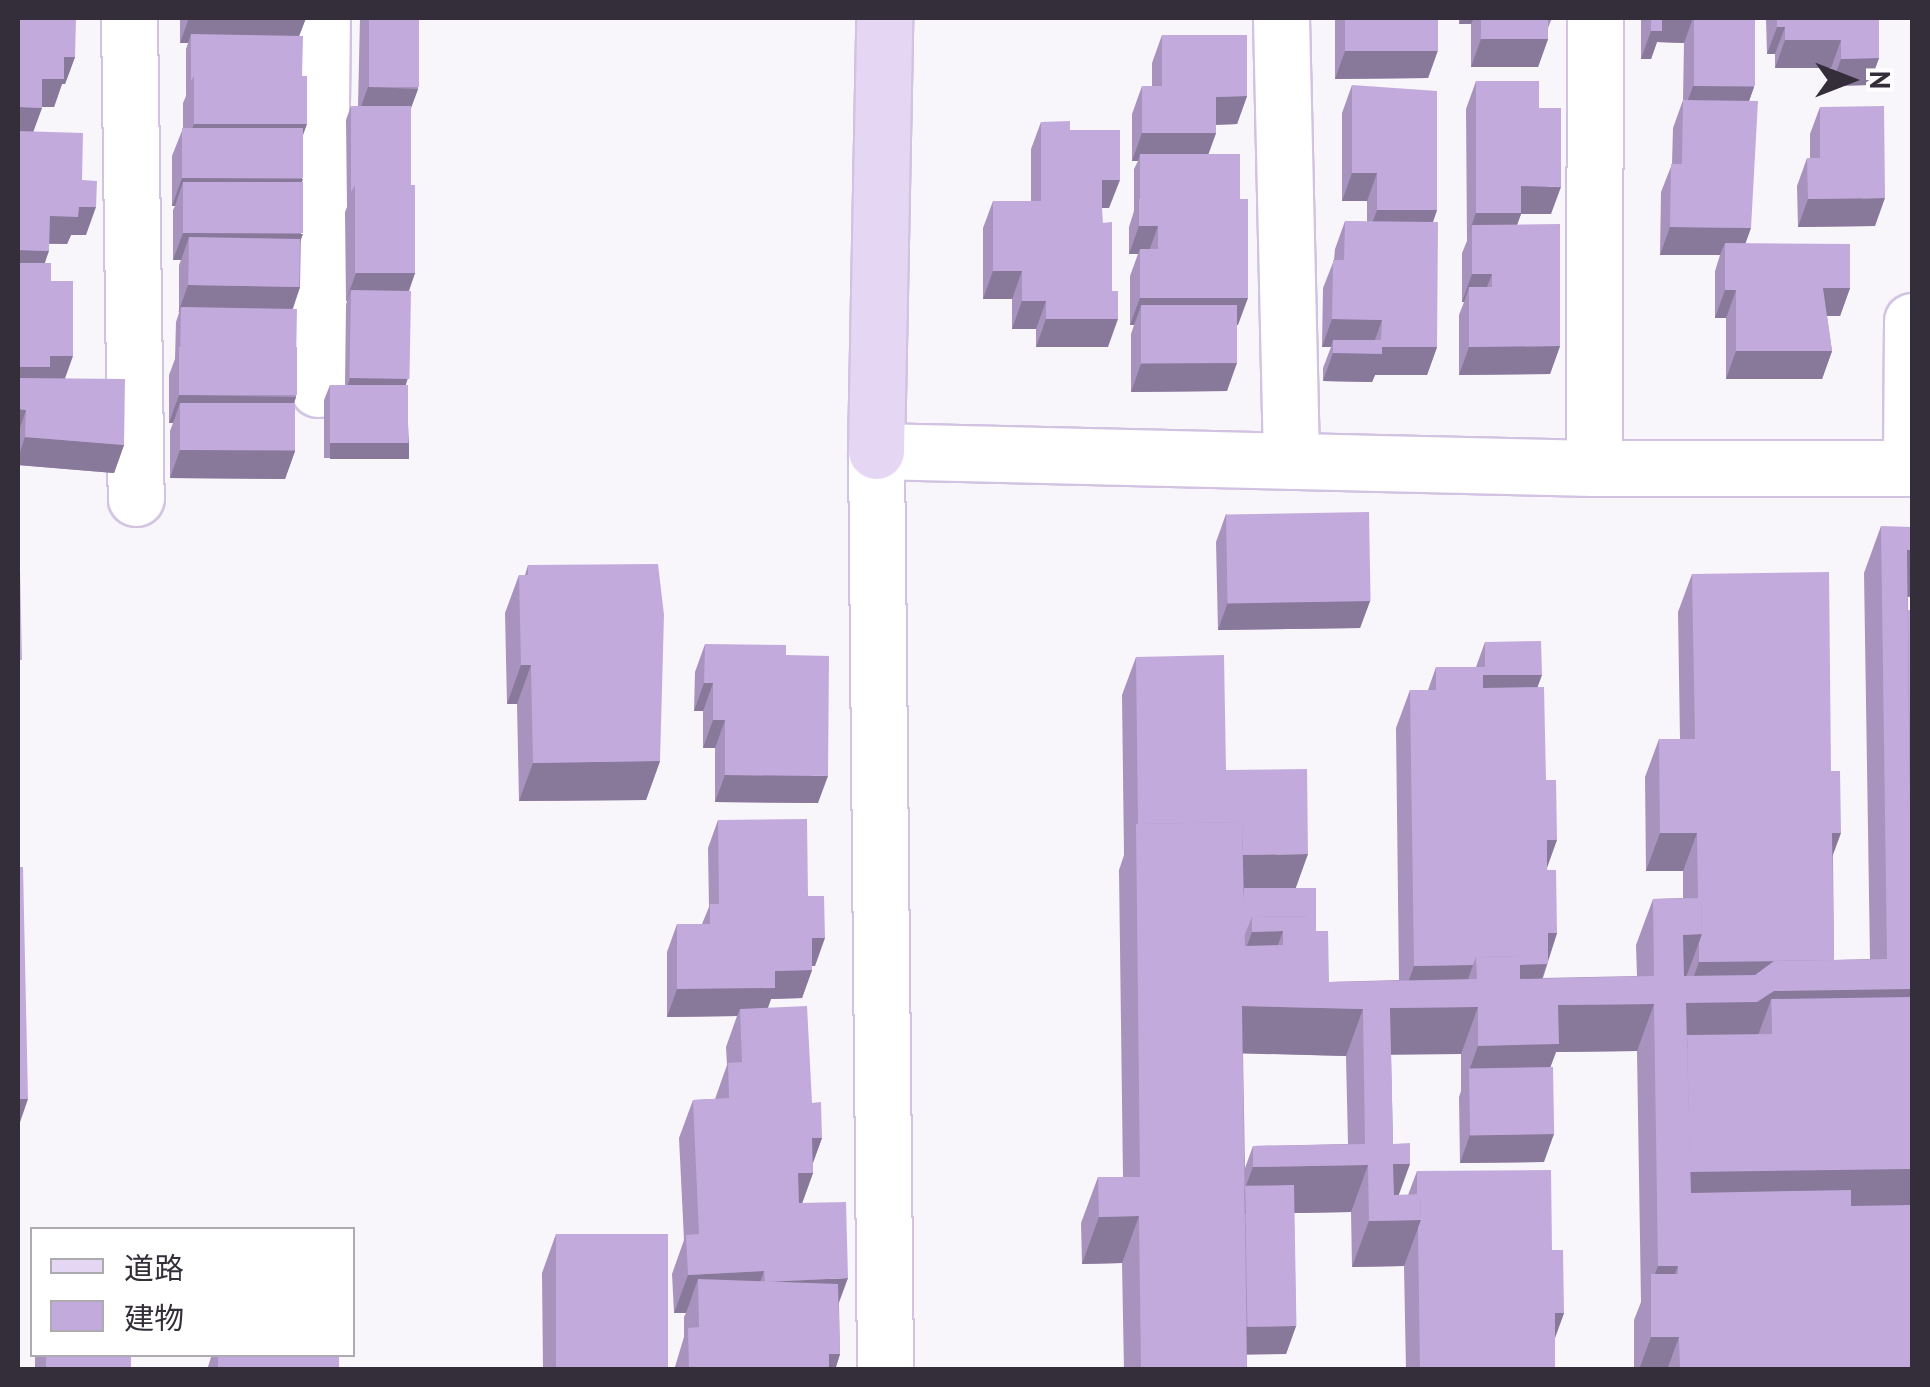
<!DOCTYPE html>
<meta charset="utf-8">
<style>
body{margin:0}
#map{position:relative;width:1930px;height:1387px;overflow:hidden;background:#f8f5fb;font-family:"PT Sans","Noto Sans JP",sans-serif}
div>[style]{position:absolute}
.roads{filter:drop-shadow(2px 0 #d1c3e1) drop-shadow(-2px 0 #d1c3e1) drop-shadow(0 2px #d1c3e1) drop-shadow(0 -2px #d1c3e1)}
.street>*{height:55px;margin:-27.5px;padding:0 27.5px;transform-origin:27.5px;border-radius:27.5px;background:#fff}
.secondary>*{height:55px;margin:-27.5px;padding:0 27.5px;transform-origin:27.5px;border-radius:27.5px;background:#e5d7f4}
.wall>*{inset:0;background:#a793bd;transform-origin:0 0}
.shaded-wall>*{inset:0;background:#88789a;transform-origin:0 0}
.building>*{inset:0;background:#c2abdc;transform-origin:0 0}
span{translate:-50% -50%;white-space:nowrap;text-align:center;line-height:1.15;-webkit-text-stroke:10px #fff;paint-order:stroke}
.frame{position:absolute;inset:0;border:20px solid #342e3a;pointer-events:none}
.legend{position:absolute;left:30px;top:1227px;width:325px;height:130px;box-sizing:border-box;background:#fff;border:2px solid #aeabb0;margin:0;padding:12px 18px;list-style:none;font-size:30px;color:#342e3a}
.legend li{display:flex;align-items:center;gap:20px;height:50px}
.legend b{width:50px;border:2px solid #aeabb0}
.north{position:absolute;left:1800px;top:30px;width:100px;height:100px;-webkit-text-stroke:8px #fff;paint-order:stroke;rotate:90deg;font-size:28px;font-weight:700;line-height:40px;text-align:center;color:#342e3a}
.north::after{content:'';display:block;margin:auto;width:35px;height:45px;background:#342e3a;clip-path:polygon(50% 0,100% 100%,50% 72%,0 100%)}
</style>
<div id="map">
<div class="roads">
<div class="street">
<i style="left:129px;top:18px;width:480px;rotate:89.2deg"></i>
<i style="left:1281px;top:18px;width:443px;rotate:88.7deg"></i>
<i style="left:318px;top:389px;width:371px;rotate:-89.4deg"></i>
<i style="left:1594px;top:468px;width:450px;rotate:-89.9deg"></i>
<i style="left:1911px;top:468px;width:147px;rotate:-89.6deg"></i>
<i style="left:885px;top:1370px;width:919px;rotate:-90.56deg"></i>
<i style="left:876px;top:451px;width:718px;rotate:1.36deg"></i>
<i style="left:1594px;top:468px;width:318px"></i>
</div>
<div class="secondary">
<i style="left:876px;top:451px;width:433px;rotate:-88.9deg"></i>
</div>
</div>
<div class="wall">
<i style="clip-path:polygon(18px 18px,75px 57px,65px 84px,62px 84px,54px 107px,42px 107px,33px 132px,82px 180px,86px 235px,71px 235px,67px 244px,49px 244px,45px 263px,51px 281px,65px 378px,124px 445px,114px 473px,18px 465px)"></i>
<i style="clip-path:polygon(180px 18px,306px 18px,299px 36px,303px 137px,300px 287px,293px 309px,296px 397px,294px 404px,295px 451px,285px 479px,170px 478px,170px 431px,173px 423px,169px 423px,169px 375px,175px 359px,176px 322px,179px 313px,179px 265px,181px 260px,173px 260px,173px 210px,175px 206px,172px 206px,172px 156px,183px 128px,183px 103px,186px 96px,186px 49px,188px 43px,180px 43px)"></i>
<i style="clip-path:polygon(360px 18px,419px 18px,418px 89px,411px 108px,411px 185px,415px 273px,409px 291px,406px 385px,409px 443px,404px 458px,324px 458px,324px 400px,330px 385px,345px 385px,346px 305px,347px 301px,346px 301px,345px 212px,347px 207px,346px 120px,351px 106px,358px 106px)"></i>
<i style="clip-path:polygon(1335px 18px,1438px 18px,1438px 50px,1428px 78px,1335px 79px)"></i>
<i style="clip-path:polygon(1459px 18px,1552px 18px,1548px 28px,1548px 39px,1538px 67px,1471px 67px,1471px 24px,1459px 24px)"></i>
<i style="clip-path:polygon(1641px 18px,1755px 18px,1754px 87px,1749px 101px,1745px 243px,1850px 288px,1840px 316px,1827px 316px,1832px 351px,1822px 379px,1726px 379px,1726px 318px,1715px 318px,1715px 271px,1720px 255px,1660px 255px,1661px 192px,1672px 164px,1673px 128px,1683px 100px,1684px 43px,1657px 42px,1651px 59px,1641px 59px)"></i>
<i style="clip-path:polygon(1766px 18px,1879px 18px,1879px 58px,1869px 85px,1831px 86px,1831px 68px,1775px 68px,1775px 54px,1767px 54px)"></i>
<i style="clip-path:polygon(1162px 35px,1247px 96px,1237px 124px,1216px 125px,1216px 133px,1208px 154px,1238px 325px,1237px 325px,1227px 391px,1131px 392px,1131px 334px,1134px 325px,1130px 325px,1130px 276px,1138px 254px,1129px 254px,1129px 227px,1134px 211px,1134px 169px,1138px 161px,1132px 161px,1132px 114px,1142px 86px,1152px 86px,1152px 63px)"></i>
<i style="clip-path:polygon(1476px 81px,1539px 108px,1551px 214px,1521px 214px,1517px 225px,1560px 346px,1550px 374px,1459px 375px,1459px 315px,1464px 302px,1462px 302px,1462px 253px,1467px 241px,1466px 109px)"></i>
<i style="clip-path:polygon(1352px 85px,1437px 210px,1433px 222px,1437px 347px,1427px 375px,1375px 375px,1372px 382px,1323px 381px,1323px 368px,1331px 347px,1322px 347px,1323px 288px,1334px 260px,1335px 249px,1345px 221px,1367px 222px,1367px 201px,1342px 201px,1342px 113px)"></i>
<i style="clip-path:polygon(1820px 107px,1875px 226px,1798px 227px,1797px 186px,1807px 158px,1810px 158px,1810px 134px)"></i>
<i style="clip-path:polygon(1041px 122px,1070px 130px,1109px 208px,1102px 208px,1108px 347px,1036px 347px,1036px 329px,1012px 329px,1012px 299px,983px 299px,983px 228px,993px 201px,1031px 201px,1031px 149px)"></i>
<i style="clip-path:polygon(1226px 514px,1370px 601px,1360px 628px,1218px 630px,1216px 542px)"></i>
<i style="clip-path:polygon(evenodd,1881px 526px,1908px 597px,1908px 610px,1912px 610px,1911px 997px,1912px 1370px,1634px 1370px,1634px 1320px,1641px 1302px,1637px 1051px,1556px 1052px,1550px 1067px,1544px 1162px,1460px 1163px,1459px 1097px,1461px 1091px,1461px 1054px,1391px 1054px,1393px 1144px,1398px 1195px,1408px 1195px,1417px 1171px,1552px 1250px,1564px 1313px,1555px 1338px,1555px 1370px,1406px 1370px,1404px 1266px,1352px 1267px,1351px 1212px,1294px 1213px,1296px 1326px,1286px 1354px,1247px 1354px,1247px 1370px,1124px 1370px,1122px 1263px,1082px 1264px,1081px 1223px,1098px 1177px,1123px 1177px,1119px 870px,1124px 855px,1122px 695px,1136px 657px,1226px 770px,1296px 888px,1316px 931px,1329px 982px,1399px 980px,1396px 728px,1410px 690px,1428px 690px,1436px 667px,1476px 667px,1485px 642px,1538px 687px,1547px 868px,1557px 933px,1543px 978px,1637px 976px,1636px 945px,1653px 899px,1683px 898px,1683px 871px,1646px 871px,1645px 777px,1659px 739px,1680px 739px,1678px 612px,1692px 574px,1833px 856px,1834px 960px,1870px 959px,1864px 573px,1881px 526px,1243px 1053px,1346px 1056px,1348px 1144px,1253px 1146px,1245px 1168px,1243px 1053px)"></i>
<i style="clip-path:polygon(528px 565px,660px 761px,646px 800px,519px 801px,517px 704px,507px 704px,505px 613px,519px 575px,525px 575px)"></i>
<i style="clip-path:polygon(705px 644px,786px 655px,818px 803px,715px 802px,715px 748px,703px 748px,703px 711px,694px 711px,695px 672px)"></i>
<i style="clip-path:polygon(718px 820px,808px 896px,815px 966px,812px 966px,812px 970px,802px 998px,771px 999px,768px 1007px,812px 1103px,822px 1138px,813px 1163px,813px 1173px,802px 1203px,839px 1304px,840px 1354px,835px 1370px,674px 1370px,684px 1337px,684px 1317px,686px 1313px,674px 1313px,672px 1274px,684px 1240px,679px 1138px,693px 1100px,715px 1099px,727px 1065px,726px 1047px,737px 1016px,667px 1017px,667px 952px,677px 924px,702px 924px,709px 907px,708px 848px)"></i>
<i style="clip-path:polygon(556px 1234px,670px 1370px,543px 1370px,542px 1273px)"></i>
<i style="left:35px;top:1354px;width:96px;height:16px"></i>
<i style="clip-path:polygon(212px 1354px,218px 1354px,339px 1370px,207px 1370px)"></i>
</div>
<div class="shaded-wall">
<i style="clip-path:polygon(189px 18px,306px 18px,296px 44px,191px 34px,188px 43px,180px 43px)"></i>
<i style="clip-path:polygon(1461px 18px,1474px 18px,1471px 24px,1459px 24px)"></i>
<i style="clip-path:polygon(1661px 18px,1693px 18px,1684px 43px,1657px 42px,1651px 59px,1641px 59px,1651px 31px)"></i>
<i style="clip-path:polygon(1777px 27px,1785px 27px,1775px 54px,1767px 54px)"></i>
<i style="clip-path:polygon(1481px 39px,1548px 39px,1538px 67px,1471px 67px)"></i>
<i style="clip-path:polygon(1785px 40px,1841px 40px,1831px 68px,1775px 68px)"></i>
<i style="clip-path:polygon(1438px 50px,1428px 78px,1335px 79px,1345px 51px)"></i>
<i style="clip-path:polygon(64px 57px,75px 57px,65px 84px,62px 84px,54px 107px,32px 107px,42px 79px)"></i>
<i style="clip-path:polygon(1879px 58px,1869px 85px,1831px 86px,1841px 59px)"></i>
<i style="clip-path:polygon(1693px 86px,1754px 87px,1744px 115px,1683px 114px)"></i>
<i style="clip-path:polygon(368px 87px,418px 89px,408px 116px,358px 115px)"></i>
<i style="clip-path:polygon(1247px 96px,1237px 124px,1206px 125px,1216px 97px)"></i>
<i style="clip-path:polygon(18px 107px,42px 108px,32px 135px,18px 135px)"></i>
<i style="clip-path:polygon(194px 124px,307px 124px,297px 152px,183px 152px)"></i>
<i style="clip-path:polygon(1142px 133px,1216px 133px,1206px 161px,1140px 154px,1138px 161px,1132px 161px)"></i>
<i style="clip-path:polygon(1352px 173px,1377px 173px,1367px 201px,1342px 201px)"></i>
<i style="clip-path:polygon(182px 178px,303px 179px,293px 207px,183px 182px,175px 206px,172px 206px)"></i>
<i style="clip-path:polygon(1102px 180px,1120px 180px,1109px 208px,1092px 208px)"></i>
<i style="clip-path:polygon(1521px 186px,1561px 187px,1551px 214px,1521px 214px,1511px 241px,1472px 225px,1466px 241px,1476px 213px)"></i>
<i style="clip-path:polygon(1885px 198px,1875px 226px,1798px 227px,1808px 199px)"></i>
<i style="clip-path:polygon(79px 207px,96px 207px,86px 235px,71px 235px,67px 244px,40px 243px,50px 216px)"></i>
<i style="clip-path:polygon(1377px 210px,1437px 210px,1427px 238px,1367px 238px)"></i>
<i style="clip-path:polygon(1139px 226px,1158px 226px,1148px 254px,1140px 249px,1138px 254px,1129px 254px)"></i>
<i style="clip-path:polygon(1670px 227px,1751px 228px,1741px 256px,1725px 243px,1720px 255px,1660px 255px)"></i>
<i style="clip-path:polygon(183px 233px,303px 234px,293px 261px,189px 237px,181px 260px,173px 260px)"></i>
<i style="clip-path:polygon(18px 250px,49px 251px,39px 279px,18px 278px)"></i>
<i style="clip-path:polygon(993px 271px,1022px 271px,1012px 299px,983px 299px)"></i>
<i style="clip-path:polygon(356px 273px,415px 273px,405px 301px,351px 290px,346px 301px)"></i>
<i style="clip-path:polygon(1472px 274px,1492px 274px,1481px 302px,1469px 287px,1464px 302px,1462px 302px)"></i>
<i style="clip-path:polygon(188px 285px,300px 287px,290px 315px,181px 307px,178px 313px)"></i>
<i style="clip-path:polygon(1823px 288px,1850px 288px,1840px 316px,1812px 316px)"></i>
<i style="clip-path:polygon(1725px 290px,1736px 290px,1726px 318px,1715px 318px)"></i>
<i style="clip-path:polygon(1140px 298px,1248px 298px,1238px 325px,1141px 325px,1141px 306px,1134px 325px,1130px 325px)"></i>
<i style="clip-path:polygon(1022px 301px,1046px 301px,1036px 329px,1012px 329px)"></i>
<i style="clip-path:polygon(1046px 319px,1118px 319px,1108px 347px,1036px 347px)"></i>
<i style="clip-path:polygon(1332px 319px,1382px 320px,1372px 348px,1333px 340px,1331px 347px,1322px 347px)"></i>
<i style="clip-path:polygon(1560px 346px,1550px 374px,1459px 375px,1469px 347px)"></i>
<i style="clip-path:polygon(1382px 347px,1437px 347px,1427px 375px,1375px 375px,1372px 382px,1323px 381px,1333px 353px)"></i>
<i style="clip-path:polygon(1736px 351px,1832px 351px,1822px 379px,1726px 379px)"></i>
<i style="clip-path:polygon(50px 356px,73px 356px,63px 384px,18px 395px,18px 367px)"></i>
<i style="clip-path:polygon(1237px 363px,1227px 391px,1131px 392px,1141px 364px)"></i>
<i style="clip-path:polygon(350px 378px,408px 378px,403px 393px,345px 393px)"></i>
<i style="clip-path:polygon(179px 395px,296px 397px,286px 425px,180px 403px,173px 423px,169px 423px)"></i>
<i style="clip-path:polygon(18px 409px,26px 410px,18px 434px)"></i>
<i style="clip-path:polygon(25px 437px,124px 445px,114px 473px,18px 465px,18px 458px)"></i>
<i style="left:330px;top:443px;width:79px;height:16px"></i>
<i style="clip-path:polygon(180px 450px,295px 451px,285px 479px,170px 478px)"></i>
<i style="clip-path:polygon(1907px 550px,1912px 550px,1912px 597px,1890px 596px)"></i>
<i style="clip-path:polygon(1370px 601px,1360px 628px,1218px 630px,1228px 602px)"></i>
<i style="clip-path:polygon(521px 665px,531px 665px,517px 704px,507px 704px)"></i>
<i style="clip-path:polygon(1483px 675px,1542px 675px,1528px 713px,1469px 713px)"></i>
<i style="clip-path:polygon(704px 683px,713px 683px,703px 711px,694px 711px)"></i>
<i style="clip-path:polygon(713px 720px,725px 720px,715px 748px,703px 748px)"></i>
<i style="clip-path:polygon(660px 761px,646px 800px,519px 801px,533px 763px)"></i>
<i style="clip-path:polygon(725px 775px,828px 776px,818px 803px,715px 802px)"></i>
<i style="clip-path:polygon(1660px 833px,1697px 833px,1683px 871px,1646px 871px)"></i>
<i style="clip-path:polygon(1832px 833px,1841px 833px,1827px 871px)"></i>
<i style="clip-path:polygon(1547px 840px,1557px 840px,1543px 879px)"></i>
<i style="clip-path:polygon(1308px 854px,1294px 893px,1240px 894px,1241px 855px)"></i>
<i style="clip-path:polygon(1283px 931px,1266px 977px,1235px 978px,1252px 932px)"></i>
<i style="clip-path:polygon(1548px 933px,1557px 933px,1534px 1003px,1468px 1004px)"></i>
<i style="clip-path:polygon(1702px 934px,1685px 980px,1666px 981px,1683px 935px)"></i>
<i style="clip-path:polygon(812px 938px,825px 938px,815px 966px,802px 966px)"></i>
<i style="clip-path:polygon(1834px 961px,1912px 989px,1897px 1036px,1772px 1034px,1771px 1000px,1757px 1038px,1679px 1050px,1685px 1001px,1699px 962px)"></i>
<i style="clip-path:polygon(1473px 965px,1459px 1004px,1400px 1005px,1414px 966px)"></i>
<i style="clip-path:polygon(812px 970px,802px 998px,771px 999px,765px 1016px,740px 1009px,737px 1016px,667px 1017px,677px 989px,775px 971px)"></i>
<i style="clip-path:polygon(1654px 1004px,1637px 1051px,1556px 1052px,1542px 1090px,1469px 1071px,1478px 1046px,1558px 1005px)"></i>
<i style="clip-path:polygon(1242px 1006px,1363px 1009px,1346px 1056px,1225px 1053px)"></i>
<i style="clip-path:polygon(1478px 1007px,1461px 1054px,1373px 1055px,1390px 1008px)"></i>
<i style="clip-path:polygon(18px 1099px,28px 1099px,18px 1128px)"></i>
<i style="clip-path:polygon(1554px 1134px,1544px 1162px,1460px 1163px,1470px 1135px)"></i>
<i style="clip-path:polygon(812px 1138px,822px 1138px,809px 1173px,813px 1173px,799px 1212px,784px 1212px)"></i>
<i style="clip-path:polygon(1393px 1164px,1410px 1164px,1393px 1211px)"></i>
<i style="clip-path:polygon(1368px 1165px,1351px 1212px,1238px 1214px,1238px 1207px,1253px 1167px)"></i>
<i style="left:1912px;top:1169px;width:38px;height:227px;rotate:90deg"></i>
<i style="clip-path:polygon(1139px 1216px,1122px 1263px,1082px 1264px,1099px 1217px)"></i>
<i style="clip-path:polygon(1421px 1220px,1404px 1266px,1352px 1267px,1369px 1221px)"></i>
<i style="clip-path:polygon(1658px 1266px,1678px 1266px,1661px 1312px,1651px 1285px)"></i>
<i style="clip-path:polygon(764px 1271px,750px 1310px,698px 1279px,686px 1313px,674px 1313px,688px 1275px)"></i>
<i style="clip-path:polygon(848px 1278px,834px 1316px,765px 1282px)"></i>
<i style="clip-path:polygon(1555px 1313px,1564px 1313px,1550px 1351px)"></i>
<i style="clip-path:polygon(1296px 1326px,1286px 1354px,1230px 1355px,1240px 1327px)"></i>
<i style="clip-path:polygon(1651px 1337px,1679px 1337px,1667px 1370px,1639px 1370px)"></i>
<i style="clip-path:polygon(829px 1354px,840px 1354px,835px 1370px,823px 1370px)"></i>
</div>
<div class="building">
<i style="clip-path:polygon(18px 18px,76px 18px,75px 57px,64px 57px,64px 79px,42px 79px,42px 108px,18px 107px)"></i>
<i style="left:369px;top:18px;width:50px;height:69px"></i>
<i style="left:1345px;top:18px;width:93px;height:33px"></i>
<i style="left:1481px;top:18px;width:67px;height:21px"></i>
<i style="left:1651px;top:18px;width:11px;height:13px"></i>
<i style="left:1694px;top:18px;width:61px;height:68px"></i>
<i style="clip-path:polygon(1777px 18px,1879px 18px,1879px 58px,1841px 59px,1841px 40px,1785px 40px,1785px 27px,1777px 27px)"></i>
<i style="clip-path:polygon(191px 34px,303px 36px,302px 76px,194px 76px,191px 81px)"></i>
<i style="clip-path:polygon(1162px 35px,1247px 35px,1247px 96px,1216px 97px,1216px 133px,1142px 133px,1142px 86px,1162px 86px)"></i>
<i style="left:194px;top:76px;width:113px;height:48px"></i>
<i style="clip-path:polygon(1476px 81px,1539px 81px,1539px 108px,1561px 108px,1561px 187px,1521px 186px,1521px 213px,1476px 213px)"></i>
<i style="clip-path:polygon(1352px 85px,1437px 91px,1437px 210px,1377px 210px,1377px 173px,1352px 173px)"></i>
<i style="clip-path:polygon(1683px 100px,1758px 101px,1751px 228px,1670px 227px,1671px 164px,1682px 164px)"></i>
<i style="clip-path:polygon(351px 106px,411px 106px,411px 185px,355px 185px,351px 192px)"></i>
<i style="clip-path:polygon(1884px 106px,1885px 198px,1808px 199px,1807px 158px,1820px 158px,1820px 107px)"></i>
<i style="clip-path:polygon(1070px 121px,1070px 130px,1120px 130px,1120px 180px,1102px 180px,1102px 223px,1112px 222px,1112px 291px,1118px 291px,1118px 319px,1046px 319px,1046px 301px,1022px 301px,1022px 271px,993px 271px,993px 201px,1041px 201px,1041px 122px)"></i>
<i style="left:182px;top:128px;width:121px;height:50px"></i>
<i style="clip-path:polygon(18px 131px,83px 133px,82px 180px,97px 181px,96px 207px,79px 207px,78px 217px,50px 216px,49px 251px,18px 250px)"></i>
<i style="left:1140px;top:154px;width:100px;height:45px"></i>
<i style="left:183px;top:182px;width:120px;height:51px"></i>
<i style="left:355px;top:185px;width:60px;height:88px"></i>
<i style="clip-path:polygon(1139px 199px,1248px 199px,1248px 298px,1140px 298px,1140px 249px,1158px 249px,1158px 226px,1139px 226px)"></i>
<i style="clip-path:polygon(1345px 221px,1438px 222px,1437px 347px,1382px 347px,1382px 354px,1333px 353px,1333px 340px,1381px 340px,1382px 320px,1332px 319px,1333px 260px,1344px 260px)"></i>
<i style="clip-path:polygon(1560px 224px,1560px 346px,1469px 347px,1469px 287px,1492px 287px,1492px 274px,1472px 274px,1472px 225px)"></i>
<i style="left:189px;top:237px;width:111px;height:48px;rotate:1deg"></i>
<i style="clip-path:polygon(1725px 243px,1850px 244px,1850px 288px,1823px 288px,1832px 351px,1736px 351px,1736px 290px,1725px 290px)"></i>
<i style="clip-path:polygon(18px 263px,51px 263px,51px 281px,73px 281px,73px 356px,50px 356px,50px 367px,18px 367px)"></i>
<i style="left:351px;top:290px;width:60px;height:88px;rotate:1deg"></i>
<i style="left:1237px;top:305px;width:58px;height:96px;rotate:90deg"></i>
<i style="left:181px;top:307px;width:116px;height:40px;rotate:1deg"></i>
<i style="left:179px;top:347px;width:118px;height:48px"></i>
<i style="clip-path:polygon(18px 378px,125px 379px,124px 445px,25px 437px,26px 410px,18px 409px)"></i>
<i style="left:330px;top:385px;width:78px;height:58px"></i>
<i style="left:180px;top:403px;width:115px;height:47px"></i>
<i style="left:1369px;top:512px;width:89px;height:143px;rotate:89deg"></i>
<i style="clip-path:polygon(1881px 526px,1912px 527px,1912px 550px,1907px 550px,1912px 989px,1774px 991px,1757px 1002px,1686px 1003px,1691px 1193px,1851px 1190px,1851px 1206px,1912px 1205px,1912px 1370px,1680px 1370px,1679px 1337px,1651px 1337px,1651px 1274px,1678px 1274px,1678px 1266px,1658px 1266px,1654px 1004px,1558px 1005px,1559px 1044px,1478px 1046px,1478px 1007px,1390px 1008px,1393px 1144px,1410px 1143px,1410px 1164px,1393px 1164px,1394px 1195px,1420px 1194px,1421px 1220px,1369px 1221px,1368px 1165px,1253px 1167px,1253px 1146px,1365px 1144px,1363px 1009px,1242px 1006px,1247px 1370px,1141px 1370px,1139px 1216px,1099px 1217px,1098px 1177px,1140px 1177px,1136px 824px,1242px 822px,1245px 946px,1283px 945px,1283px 931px,1252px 932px,1252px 917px,1314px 916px,1314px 931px,1328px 931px,1329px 982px,1477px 979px,1476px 957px,1520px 956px,1520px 979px,1654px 976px,1653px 899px,1701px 898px,1702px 934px,1683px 935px,1684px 976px,1755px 975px,1774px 961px,1887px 959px)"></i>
<i style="clip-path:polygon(658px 564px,664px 615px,660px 761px,533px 763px,531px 665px,521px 665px,519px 575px,528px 575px,528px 565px)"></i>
<i style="clip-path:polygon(18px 569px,20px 569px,22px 660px,18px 660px)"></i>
<i style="clip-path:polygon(1829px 572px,1831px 771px,1840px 771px,1841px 833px,1832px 833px,1834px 960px,1699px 962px,1699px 943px,1702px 934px,1701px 898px,1698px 898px,1697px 833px,1660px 833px,1659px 739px,1695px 739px,1692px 574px)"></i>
<i style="clip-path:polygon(1908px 610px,1912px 610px,1912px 832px,1911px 832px)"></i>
<i style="clip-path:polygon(1541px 641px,1542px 675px,1483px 675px,1483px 688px,1544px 687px,1546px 780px,1556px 780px,1557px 840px,1547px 840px,1547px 870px,1556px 870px,1557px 933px,1548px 933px,1548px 964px,1520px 965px,1520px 956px,1476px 957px,1473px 965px,1414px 966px,1410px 690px,1436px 690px,1436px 667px,1485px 667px,1485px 642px)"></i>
<i style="clip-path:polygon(705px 644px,786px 645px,786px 655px,829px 656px,828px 776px,725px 775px,725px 720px,713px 720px,713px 683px,704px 683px)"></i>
<i style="clip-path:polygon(1224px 655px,1226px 770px,1307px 769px,1308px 854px,1243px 855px,1242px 822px,1138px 824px,1136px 657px)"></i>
<i style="clip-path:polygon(807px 819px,808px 896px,824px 896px,825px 938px,812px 938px,812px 970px,775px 971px,775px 988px,677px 989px,677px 924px,710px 924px,710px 904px,719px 904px,718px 820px)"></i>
<i style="clip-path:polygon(18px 867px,23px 867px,28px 1099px,18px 1099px)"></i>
<i style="clip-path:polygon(1244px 888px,1316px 888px,1316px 931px,1314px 931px,1314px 916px,1252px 917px,1244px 936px)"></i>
<i style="clip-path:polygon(1912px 997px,1912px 1169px,1690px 1172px,1687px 1035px,1772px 1034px,1771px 999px)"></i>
<i style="clip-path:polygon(807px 1006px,812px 1103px,821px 1102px,822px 1138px,812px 1138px,813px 1173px,798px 1173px,799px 1203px,846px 1202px,848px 1278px,765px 1282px,764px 1271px,688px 1275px,686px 1235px,699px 1234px,693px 1100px,729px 1098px,728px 1063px,742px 1062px,740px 1009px)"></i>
<i style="left:1553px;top:1067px;width:67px;height:84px;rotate:89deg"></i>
<i style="clip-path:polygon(1551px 1170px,1552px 1250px,1563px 1250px,1564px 1313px,1555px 1313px,1555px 1370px,1420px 1370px,1418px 1228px,1421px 1220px,1420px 1194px,1417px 1195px,1417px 1171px)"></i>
<i style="left:1294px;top:1185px;width:141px;height:49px;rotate:89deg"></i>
<i style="left:556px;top:1234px;width:112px;height:136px"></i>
<i style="clip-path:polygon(698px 1279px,838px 1284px,840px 1354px,829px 1354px,829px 1370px,689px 1370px,688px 1328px,699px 1327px)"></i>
<i style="left:46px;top:1354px;width:85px;height:16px"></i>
<i style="left:218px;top:1354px;width:121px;height:16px"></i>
</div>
<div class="frame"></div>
<ul class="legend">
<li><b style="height:12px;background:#e5d7f4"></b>道路</li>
<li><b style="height:28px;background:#c2abdc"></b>建物</li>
</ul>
<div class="north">N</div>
</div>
